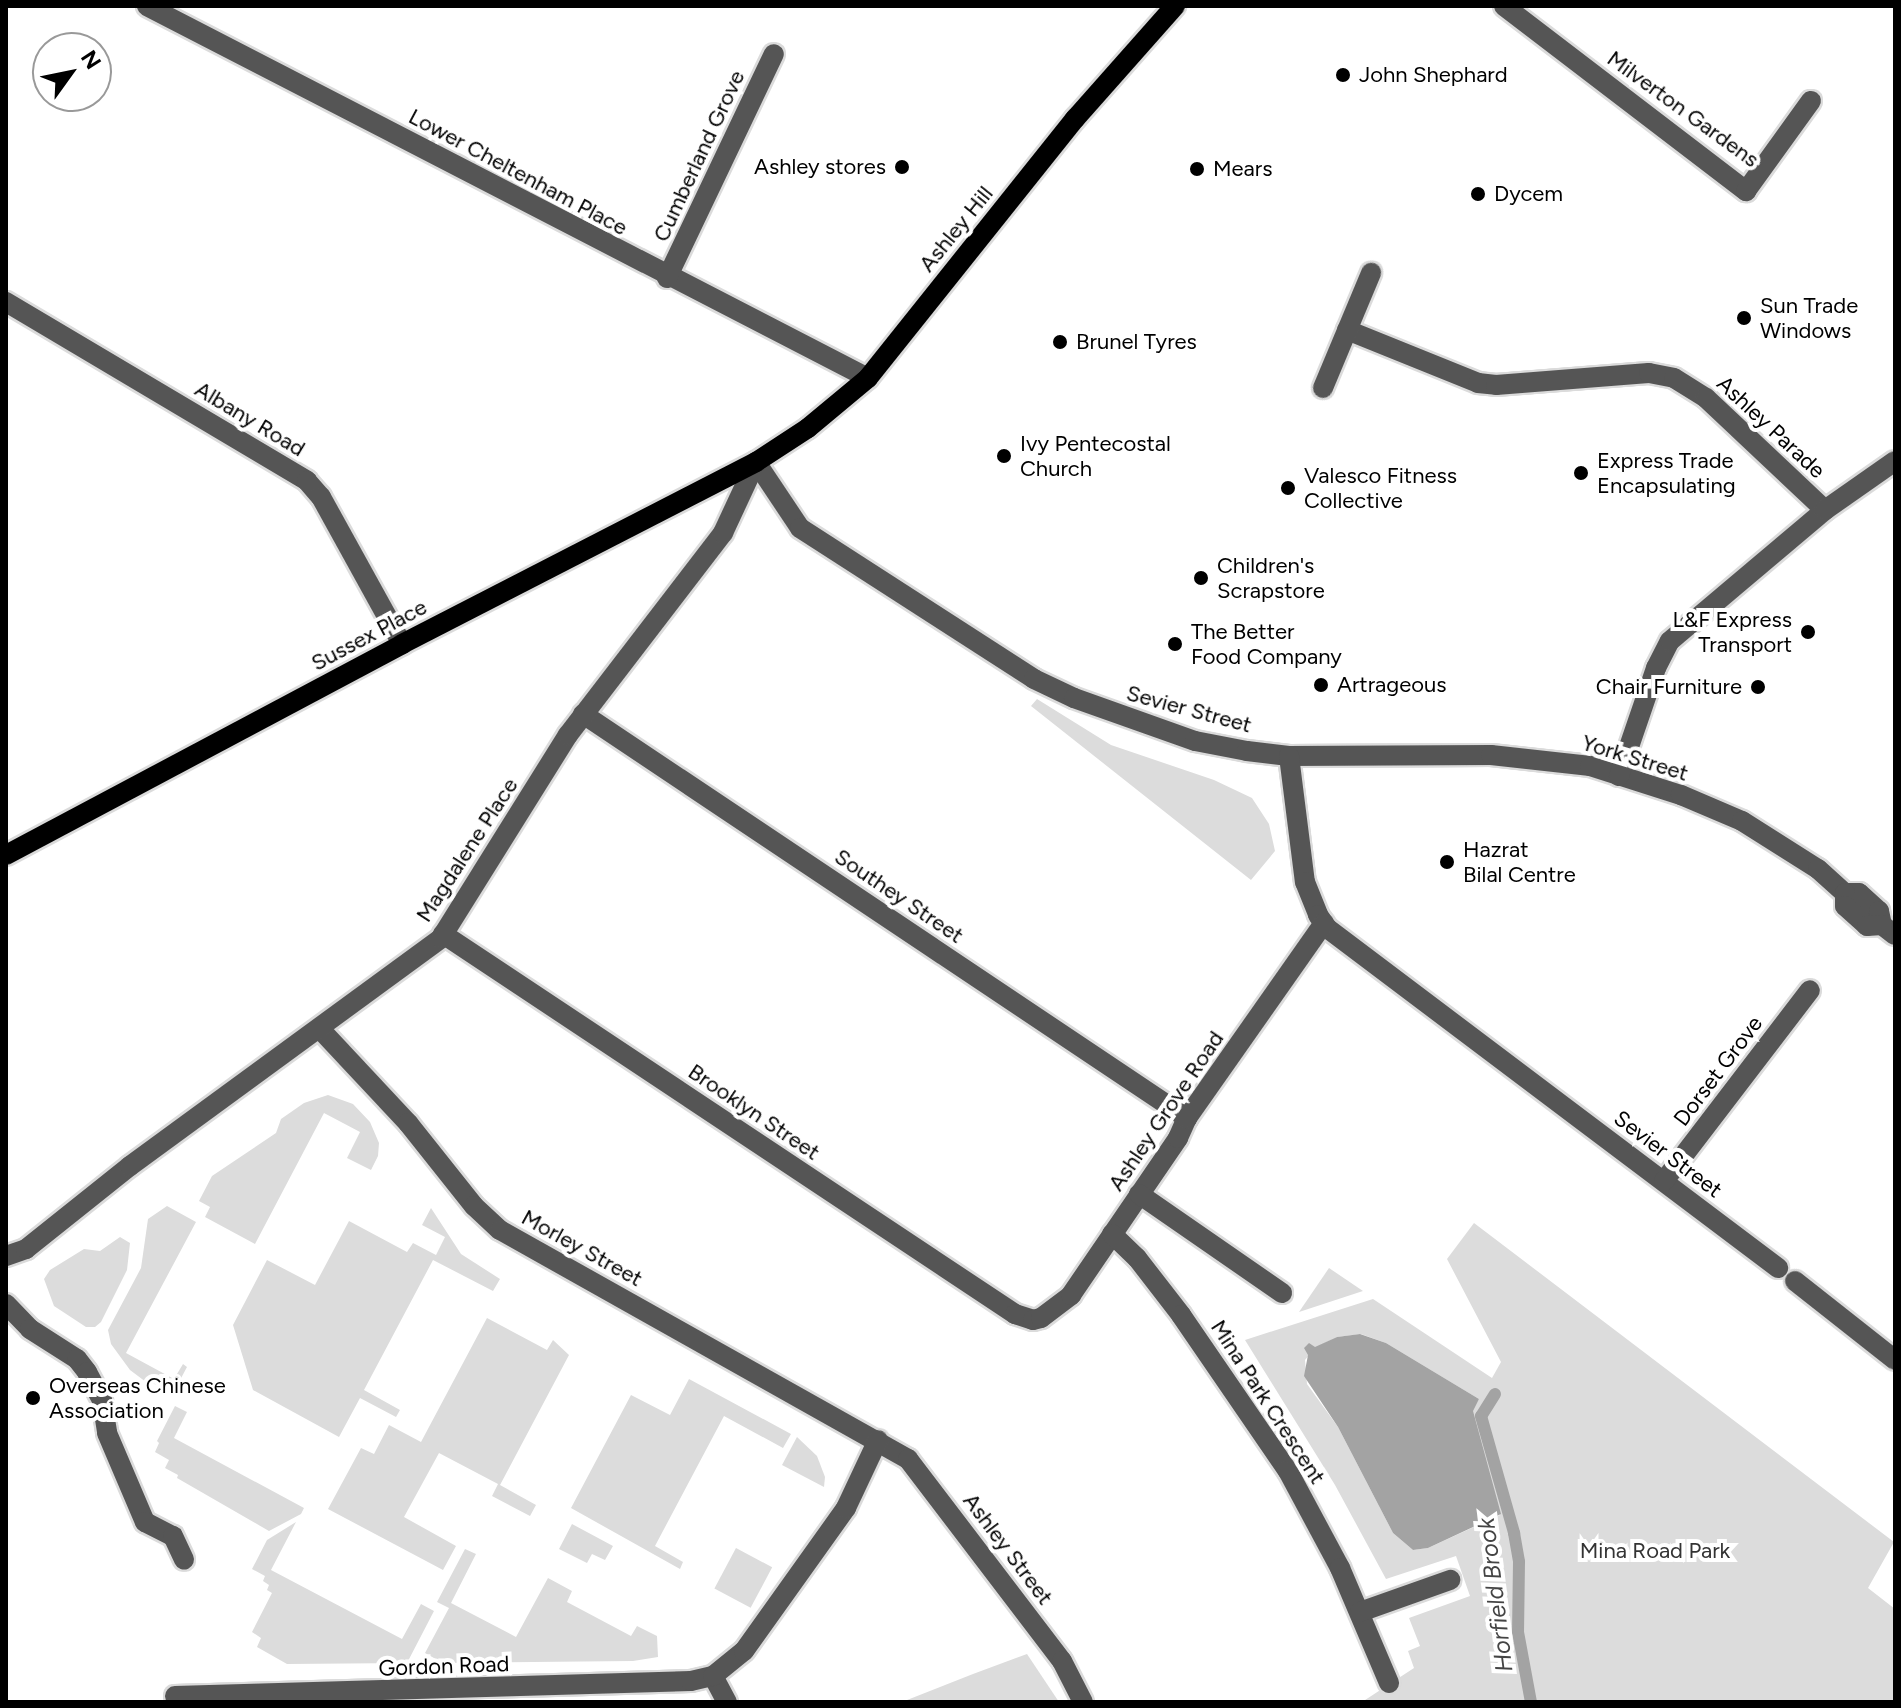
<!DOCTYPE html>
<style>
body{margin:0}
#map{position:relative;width:1901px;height:1708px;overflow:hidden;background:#fff;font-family:Figtree,sans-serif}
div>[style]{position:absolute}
.green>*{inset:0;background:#dcdcdc;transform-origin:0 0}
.water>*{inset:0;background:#a3a3a3}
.stream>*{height:12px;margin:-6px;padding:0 6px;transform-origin:6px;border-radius:6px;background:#a3a3a3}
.roads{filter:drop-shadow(2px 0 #dbdbdb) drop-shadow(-2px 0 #dbdbdb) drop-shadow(0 2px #dbdbdb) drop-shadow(0 -2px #dbdbdb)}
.minor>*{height:20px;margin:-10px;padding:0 10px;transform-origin:10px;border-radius:10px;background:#555}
.major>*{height:20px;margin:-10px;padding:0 10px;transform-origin:10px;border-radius:10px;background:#000}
.dots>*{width:22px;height:22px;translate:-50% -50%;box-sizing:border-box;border:4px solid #fff;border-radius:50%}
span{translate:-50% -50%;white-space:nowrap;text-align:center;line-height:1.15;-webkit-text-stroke:8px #fff;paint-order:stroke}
.poi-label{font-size:22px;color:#000}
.left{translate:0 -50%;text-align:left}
.right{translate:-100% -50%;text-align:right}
.street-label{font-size:22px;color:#000}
.park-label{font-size:22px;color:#333}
.water-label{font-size:24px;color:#444;font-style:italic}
.frame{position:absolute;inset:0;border:8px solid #000;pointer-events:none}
.north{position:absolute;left:32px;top:32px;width:80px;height:80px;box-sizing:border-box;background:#fff;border:2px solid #999;border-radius:50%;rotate:57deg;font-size:22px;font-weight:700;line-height:32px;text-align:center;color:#000}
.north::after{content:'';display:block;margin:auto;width:28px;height:36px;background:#000;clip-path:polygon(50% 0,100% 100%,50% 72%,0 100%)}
</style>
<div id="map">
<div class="green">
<i style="clip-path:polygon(1037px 699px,1111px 745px,1214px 780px,1252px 798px,1269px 824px,1275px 851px,1251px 880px,1031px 706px)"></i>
<i style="clip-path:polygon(328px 1095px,353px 1104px,370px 1122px,379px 1143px,378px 1156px,371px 1170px,347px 1158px,360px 1132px,324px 1113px,255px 1244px,205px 1217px,210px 1207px,199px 1201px,212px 1176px,276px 1133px,281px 1119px,304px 1103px)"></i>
<i style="clip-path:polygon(167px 1206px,196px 1222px,126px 1353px,174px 1379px,183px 1364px,187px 1367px,179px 1382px,166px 1387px,146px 1382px,130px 1370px,111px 1344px,108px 1330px,141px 1268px,148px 1219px)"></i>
<i style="clip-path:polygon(431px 1208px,461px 1254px,500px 1279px,493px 1291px,433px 1260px,364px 1390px,400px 1410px,396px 1417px,360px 1398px,339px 1437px,253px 1390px,233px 1325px,267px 1260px,315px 1285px,349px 1221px,407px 1252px,413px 1243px,436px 1255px,445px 1237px,422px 1225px)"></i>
<i style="clip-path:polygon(evenodd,1474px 1223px,1894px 1542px,1868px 1588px,1895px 1609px,1895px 1702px,1362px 1702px,1414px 1668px,1408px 1651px,1420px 1646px,1409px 1618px,1470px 1596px,1456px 1556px,1386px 1579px,1335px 1485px,1245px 1340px,1373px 1299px,1492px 1378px,1501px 1362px,1447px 1259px,1474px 1223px,1361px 1334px,1386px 1343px,1479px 1399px,1472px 1411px,1500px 1515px,1428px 1548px,1413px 1550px,1393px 1533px,1338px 1427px,1307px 1384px,1305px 1360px,1315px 1348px,1337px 1337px,1361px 1334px)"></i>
<i style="clip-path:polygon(120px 1237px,130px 1243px,127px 1270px,101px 1322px,95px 1327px,86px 1327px,54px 1306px,44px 1279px,50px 1270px,84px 1249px,100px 1251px)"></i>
<i style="clip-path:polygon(1329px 1268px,1363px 1291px,1299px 1312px)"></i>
<i style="clip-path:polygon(487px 1318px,547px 1350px,553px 1340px,569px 1355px,500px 1485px,536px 1505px,530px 1516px,492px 1496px,498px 1484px,439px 1453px,404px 1517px,456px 1546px,443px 1570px,328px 1509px,361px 1448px,374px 1454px,389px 1425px,421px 1442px)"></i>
<i style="clip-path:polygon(689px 1379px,791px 1434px,783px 1448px,724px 1416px,655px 1546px,683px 1562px,680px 1569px,571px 1508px,631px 1395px,670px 1415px)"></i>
<i style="clip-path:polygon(175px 1406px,187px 1412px,174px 1438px,304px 1508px,301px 1514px,269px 1531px,177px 1478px,178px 1475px,165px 1468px,169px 1460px,155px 1452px,159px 1443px,157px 1441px)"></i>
<i style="clip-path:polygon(797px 1437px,817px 1456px,825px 1477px,824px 1487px,782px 1465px)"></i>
<i style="clip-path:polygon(296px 1522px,271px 1570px,402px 1639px,421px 1604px,434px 1611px,407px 1663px,287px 1664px,257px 1647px,261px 1638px,252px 1632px,272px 1593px,267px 1590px,269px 1585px,263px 1581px,265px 1576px,252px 1569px,267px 1540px)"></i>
<i style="clip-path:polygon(572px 1524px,613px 1546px,605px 1560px,592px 1554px,587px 1563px,559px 1549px)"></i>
<i style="left:736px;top:1548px;width:41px;height:46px;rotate:28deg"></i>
<i style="clip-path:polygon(465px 1549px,476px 1554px,451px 1603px,516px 1637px,548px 1578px,572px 1591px,567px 1602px,631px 1636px,637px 1626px,657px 1636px,658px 1657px,633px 1661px,443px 1663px,425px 1653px,449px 1608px,437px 1602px)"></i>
<i style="clip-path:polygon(1027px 1654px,1059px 1702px,902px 1702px,973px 1674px)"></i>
</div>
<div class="water">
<i style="clip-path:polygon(1360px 1334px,1386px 1343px,1479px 1399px,1473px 1411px,1501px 1514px,1428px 1548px,1413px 1550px,1393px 1533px,1338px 1427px,1304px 1376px,1308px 1355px,1304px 1348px,1309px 1343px,1315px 1347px,1337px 1337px)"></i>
</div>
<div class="stream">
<i style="left:1495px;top:1394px;width:26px;rotate:122deg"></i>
<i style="left:1481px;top:1416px;width:122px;rotate:74.2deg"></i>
<i style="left:1514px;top:1533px;width:29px;rotate:80deg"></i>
<i style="left:1519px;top:1562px;width:70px;rotate:90.8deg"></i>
<i style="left:1518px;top:1632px;width:71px;rotate:79.5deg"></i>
</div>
<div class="roads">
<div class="minor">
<i style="left:147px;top:6px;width:811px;rotate:27.29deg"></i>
<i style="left:1504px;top:6px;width:305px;rotate:37.4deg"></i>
<i style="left:1746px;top:191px;width:111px;rotate:-54.2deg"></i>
<i style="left:667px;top:278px;width:248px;rotate:-64.5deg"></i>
<i style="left:6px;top:302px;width:350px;rotate:30.7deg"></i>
<i style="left:307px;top:481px;width:21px;rotate:49deg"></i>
<i style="left:321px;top:497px;width:168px;rotate:61.1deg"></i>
<i style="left:1347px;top:330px;width:141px;rotate:22deg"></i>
<i style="left:1478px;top:383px;width:18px;rotate:6deg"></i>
<i style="left:1496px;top:385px;width:153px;rotate:-4.5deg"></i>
<i style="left:1649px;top:373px;width:25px;rotate:11deg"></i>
<i style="left:1674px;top:378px;width:38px;rotate:32deg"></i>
<i style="left:1706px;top:398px;width:163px;rotate:43.3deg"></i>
<i style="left:1323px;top:388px;width:125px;rotate:-67.3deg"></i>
<i style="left:756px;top:462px;width:79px;rotate:56.3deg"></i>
<i style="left:800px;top:528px;width:278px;rotate:32.8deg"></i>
<i style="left:1034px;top:679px;width:44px;rotate:25.4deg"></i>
<i style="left:1074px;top:698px;width:128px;rotate:19.6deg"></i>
<i style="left:1195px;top:741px;width:53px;rotate:10.9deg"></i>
<i style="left:1247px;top:751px;width:42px;rotate:6.8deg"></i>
<i style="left:1289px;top:756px;width:202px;rotate:-0.3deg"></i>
<i style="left:1491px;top:755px;width:100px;rotate:6.3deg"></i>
<i style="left:1590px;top:766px;width:96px;rotate:17.7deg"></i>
<i style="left:1681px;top:795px;width:66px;rotate:23.1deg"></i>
<i style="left:1742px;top:821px;width:90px;rotate:32.3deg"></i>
<i style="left:1818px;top:869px;width:36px;rotate:42deg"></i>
<i style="left:1845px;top:893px;width:14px"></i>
<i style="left:1859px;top:893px;width:27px;rotate:42deg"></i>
<i style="left:1879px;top:911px;width:14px;rotate:78deg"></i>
<i style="left:1882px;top:925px;width:16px;rotate:38deg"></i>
<i style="left:583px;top:714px;width:727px;rotate:33.78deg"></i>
<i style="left:1289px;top:756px;width:127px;rotate:82.8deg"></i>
<i style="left:1305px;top:882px;width:35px;rotate:68deg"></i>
<i style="left:1318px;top:915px;width:16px;rotate:55deg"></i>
<i style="left:1327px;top:928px;width:565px;rotate:37.01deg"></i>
<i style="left:1619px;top:776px;width:114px;rotate:-71.1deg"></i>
<i style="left:1656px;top:668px;width:30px;rotate:-63deg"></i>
<i style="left:1670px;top:641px;width:203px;rotate:-40.2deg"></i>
<i style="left:1825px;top:510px;width:85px;rotate:-35deg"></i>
<i style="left:1845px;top:893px;width:13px;rotate:90deg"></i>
<i style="left:1845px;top:906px;width:30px;rotate:42deg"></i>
<i style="left:1867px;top:926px;width:15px;rotate:-4deg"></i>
<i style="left:443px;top:934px;width:687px;rotate:33.6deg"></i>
<i style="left:1015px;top:1314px;width:19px;rotate:18deg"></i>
<i style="left:1033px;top:1320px;width:8px;rotate:-14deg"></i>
<i style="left:1041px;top:1318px;width:38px;rotate:-37deg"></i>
<i style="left:1071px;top:1295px;width:190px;rotate:-55.7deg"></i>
<i style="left:1178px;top:1138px;width:22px;rotate:-66deg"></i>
<i style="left:1187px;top:1118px;width:238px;rotate:-54.9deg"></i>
<i style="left:320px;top:1029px;width:129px;rotate:46.9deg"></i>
<i style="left:408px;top:1123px;width:106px;rotate:51.5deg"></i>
<i style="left:474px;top:1206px;width:35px;rotate:43deg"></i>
<i style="left:500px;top:1230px;width:468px;rotate:29.3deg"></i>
<i style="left:908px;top:1459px;width:254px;rotate:52.7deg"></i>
<i style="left:1062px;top:1661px;width:46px;rotate:62.9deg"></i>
<i style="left:1664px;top:1181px;width:240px;rotate:-52.6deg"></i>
<i style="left:1139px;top:1194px;width:174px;rotate:34.7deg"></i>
<i style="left:1112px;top:1234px;width:35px;rotate:44deg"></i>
<i style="left:1137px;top:1258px;width:72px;rotate:52.3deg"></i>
<i style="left:1181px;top:1315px;width:189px;rotate:55.6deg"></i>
<i style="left:1288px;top:1471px;width:110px;rotate:61.8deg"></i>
<i style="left:1340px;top:1568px;width:125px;rotate:66.9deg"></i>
<i style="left:6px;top:1256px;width:21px;rotate:-19deg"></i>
<i style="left:26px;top:1249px;width:133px;rotate:-38.6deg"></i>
<i style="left:130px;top:1166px;width:386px;rotate:-36.2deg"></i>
<i style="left:441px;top:938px;width:239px;rotate:-58deg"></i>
<i style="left:568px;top:735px;width:255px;rotate:-52.5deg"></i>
<i style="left:723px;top:533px;width:78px;rotate:-65.1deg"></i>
<i style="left:1795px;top:1281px;width:127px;rotate:38.3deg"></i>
<i style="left:6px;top:1304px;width:35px;rotate:46deg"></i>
<i style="left:30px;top:1329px;width:56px;rotate:32.6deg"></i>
<i style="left:77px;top:1359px;width:16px;rotate:52deg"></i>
<i style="left:87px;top:1372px;width:32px;rotate:62deg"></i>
<i style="left:102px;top:1400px;width:33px;rotate:81deg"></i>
<i style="left:107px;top:1433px;width:97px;rotate:66.9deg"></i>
<i style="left:145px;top:1522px;width:31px;rotate:27deg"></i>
<i style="left:173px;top:1536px;width:26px;rotate:65deg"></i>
<i style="left:1360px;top:1612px;width:96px;rotate:-19.6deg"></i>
<i style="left:713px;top:1676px;width:30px;rotate:62deg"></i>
<i style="left:175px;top:1696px;width:516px;rotate:-1.67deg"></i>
<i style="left:691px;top:1681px;width:23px;rotate:-13deg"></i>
<i style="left:713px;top:1676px;width:40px;rotate:-39deg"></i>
<i style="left:744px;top:1651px;width:176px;rotate:-54.5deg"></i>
<i style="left:846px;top:1508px;width:75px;rotate:-64.8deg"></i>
</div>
<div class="major">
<i style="left:6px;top:855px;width:449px;rotate:-28deg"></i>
<i style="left:402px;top:644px;width:398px;rotate:-27.2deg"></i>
<i style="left:756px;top:462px;width:62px;rotate:-33.2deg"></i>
<i style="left:808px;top:428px;width:78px;rotate:-39.8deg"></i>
<i style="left:868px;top:378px;width:332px;rotate:-51.4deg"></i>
<i style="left:1075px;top:119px;width:151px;rotate:-48.5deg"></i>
</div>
</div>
<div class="dots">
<i style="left:1343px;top:75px;background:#000"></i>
<i style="left:902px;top:167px;background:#000"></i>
<i style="left:1197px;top:169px;background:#000"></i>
<i style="left:1478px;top:194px;background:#000"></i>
<i style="left:1744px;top:318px;background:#000"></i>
<i style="left:1060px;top:342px;background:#000"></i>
<i style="left:1004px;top:456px;background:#000"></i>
<i style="left:1581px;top:473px;background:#000"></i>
<i style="left:1288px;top:488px;background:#000"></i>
<i style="left:1201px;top:578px;background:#000"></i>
<i style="left:1808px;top:632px;background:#000"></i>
<i style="left:1175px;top:644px;background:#000"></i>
<i style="left:1321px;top:685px;background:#000"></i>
<i style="left:1758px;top:687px;background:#000"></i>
<i style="left:1447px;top:862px;background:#000"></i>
<i style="left:33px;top:1398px;background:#000"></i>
</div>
<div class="poi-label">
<span class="left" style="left:1359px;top:75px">John Shephard</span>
<span class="right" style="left:886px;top:167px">Ashley stores</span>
<span class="left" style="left:1213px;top:169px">Mears</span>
<span class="left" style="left:1494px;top:194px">Dycem</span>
<span class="left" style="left:1760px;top:318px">Sun Trade<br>Windows</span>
<span class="left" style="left:1076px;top:342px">Brunel Tyres</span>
<span class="left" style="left:1020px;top:456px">Ivy Pentecostal<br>Church</span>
<span class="left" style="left:1597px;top:473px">Express Trade<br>Encapsulating</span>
<span class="left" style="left:1304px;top:488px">Valesco Fitness<br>Collective</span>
<span class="left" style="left:1217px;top:578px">Children's<br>Scrapstore</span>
<span class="right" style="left:1792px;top:632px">L&amp;F Express<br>Transport</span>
<span class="left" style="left:1191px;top:644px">The Better<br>Food Company</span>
<span class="left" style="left:1337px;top:685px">Artrageous</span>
<span class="right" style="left:1742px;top:687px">Chair Furniture</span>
<span class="left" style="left:1463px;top:862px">Hazrat<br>Bilal Centre</span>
<span class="left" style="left:49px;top:1398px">Overseas Chinese<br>Association</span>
</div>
<div class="street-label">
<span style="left:1683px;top:109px;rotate:36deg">Milverton Gardens</span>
<span style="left:699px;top:156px;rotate:-65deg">Cumberland Grove</span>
<span style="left:518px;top:172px;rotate:28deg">Lower Cheltenham Place</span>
<span style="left:956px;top:229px;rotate:-51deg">Ashley Hill</span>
<span style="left:250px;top:419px;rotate:31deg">Albany Road</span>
<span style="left:1771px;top:427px;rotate:43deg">Ashley Parade</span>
<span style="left:369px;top:635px;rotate:-28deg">Sussex Place</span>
<span style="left:1189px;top:709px;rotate:15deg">Sevier Street</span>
<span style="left:1635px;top:758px;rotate:17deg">York Street</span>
<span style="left:467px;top:850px;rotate:-57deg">Magdalene Place</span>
<span style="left:899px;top:896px;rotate:34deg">Southey Street</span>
<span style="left:1718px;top:1071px;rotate:-53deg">Dorset Grove</span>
<span style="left:1166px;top:1111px;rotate:-56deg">Ashley Grove Road</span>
<span style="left:754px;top:1112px;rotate:34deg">Brooklyn Street</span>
<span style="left:1668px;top:1154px;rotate:37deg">Sevier Street</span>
<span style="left:582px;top:1248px;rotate:29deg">Morley Street</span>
<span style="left:1268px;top:1402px;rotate:57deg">Mina Park Crescent</span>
<span style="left:1008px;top:1549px;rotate:53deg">Ashley Street</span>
<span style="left:444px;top:1666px;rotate:-2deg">Gordon Road</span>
</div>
<div class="park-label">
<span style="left:1655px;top:1551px">Mina Road Park</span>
</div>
<div class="water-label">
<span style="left:1495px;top:1595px;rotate:-97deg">Horfield Brook</span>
</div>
<div class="frame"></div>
<div class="north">N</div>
</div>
